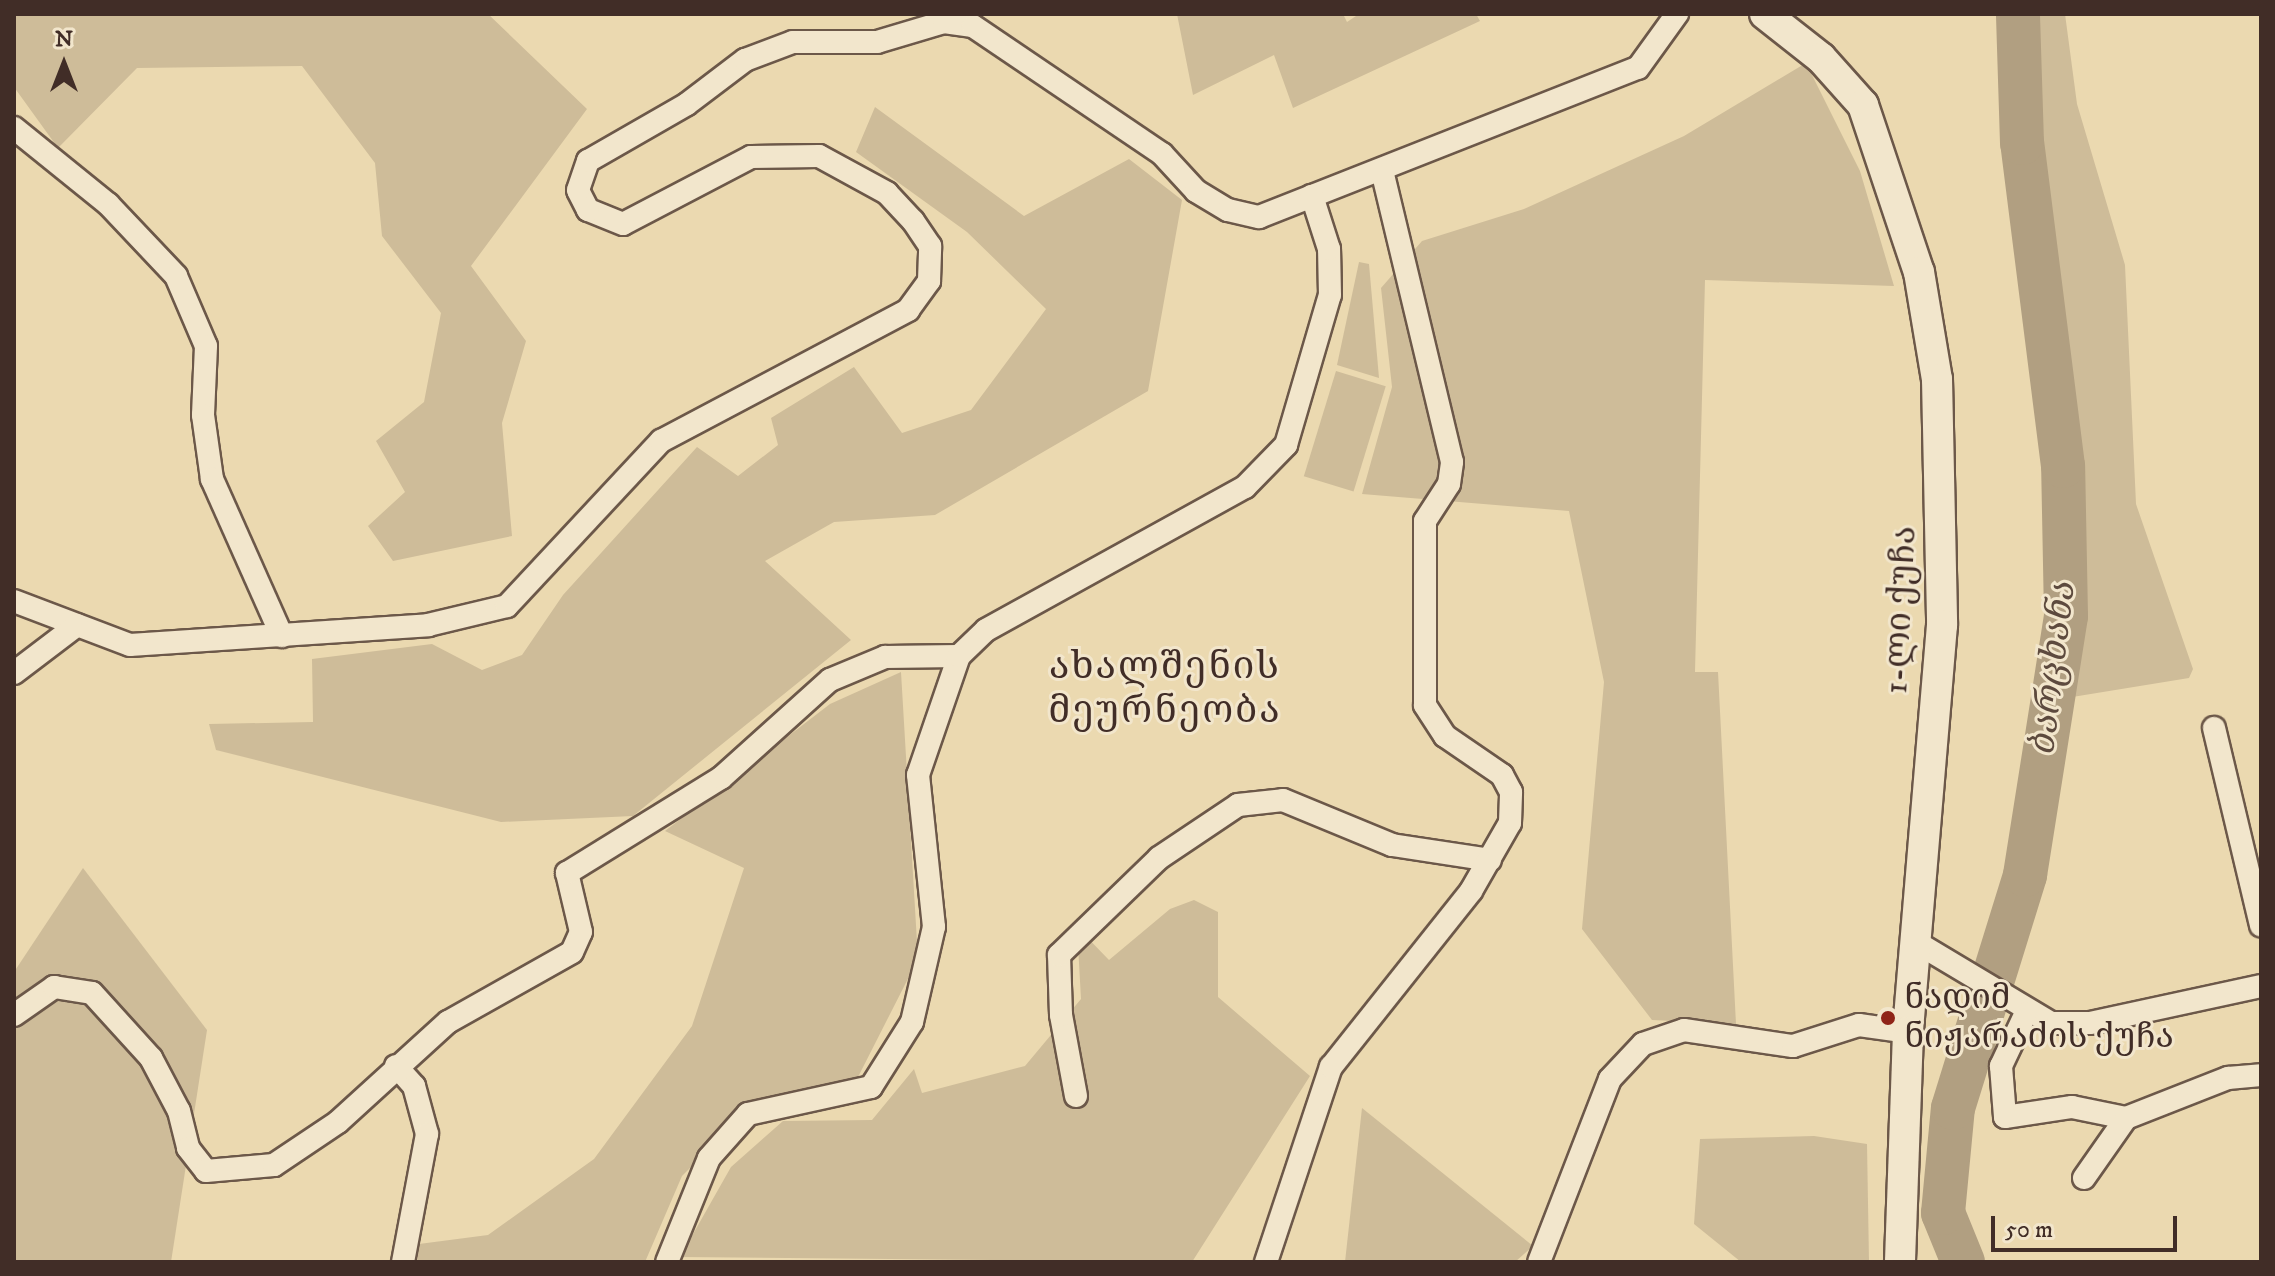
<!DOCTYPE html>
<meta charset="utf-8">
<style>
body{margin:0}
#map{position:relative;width:2275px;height:1276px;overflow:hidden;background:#ebd9b0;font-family:"IM FELL DW Pica","Noto Serif Georgian",serif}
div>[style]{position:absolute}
.green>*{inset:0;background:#cebc99;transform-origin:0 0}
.river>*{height:44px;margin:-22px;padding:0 22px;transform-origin:22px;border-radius:22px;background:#b19f81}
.roads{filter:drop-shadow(2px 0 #6c5849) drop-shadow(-2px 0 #6c5849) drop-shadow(0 2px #6c5849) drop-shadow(0 -2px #6c5849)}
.street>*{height:22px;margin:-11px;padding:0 11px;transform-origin:11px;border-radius:11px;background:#f2e6cc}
.secondary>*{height:30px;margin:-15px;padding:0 15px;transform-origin:15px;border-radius:15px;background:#f2e6cc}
.dots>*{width:22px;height:22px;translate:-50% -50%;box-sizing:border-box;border:4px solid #f2e6cc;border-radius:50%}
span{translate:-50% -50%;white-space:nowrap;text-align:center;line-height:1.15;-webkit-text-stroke:6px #f2e6cc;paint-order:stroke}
.street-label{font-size:34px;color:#412d27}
.poi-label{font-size:34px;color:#412d27}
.left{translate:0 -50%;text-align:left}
.water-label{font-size:36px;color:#5d4a3e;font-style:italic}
.quarter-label{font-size:38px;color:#412d27;letter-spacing:2px}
.frame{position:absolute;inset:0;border:16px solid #412d27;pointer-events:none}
.north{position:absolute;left:24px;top:24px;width:80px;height:80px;-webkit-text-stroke:6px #f2e6cc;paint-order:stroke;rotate:0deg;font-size:22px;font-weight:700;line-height:32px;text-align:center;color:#412d27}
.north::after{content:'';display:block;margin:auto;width:28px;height:36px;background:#412d27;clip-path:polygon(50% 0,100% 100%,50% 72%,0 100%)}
.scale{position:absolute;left:1991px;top:1216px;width:186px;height:36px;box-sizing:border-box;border:4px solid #412d27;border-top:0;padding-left:10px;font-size:24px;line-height:28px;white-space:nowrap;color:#412d27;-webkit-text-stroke:6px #f2e6cc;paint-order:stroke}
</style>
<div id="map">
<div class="green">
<i style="clip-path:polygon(14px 14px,488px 14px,587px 109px,471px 266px,526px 341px,502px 423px,512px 536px,393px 561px,368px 526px,405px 492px,376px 441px,424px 402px,441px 313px,382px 236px,375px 163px,302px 66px,137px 68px,58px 148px,14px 87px)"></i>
<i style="clip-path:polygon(1177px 14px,1343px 14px,1347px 22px,1359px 14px,1476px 14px,1480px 21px,1293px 108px,1274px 55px,1193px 95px)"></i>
<i style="clip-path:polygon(2025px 14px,2065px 14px,2077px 104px,2125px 265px,2136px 504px,2193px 669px,2189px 678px,2060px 699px,2074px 630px,2075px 466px)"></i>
<i style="clip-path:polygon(1806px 63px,1860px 171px,1894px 286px,1705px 280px,1695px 672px,1718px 672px,1736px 1024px,1652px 1020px,1582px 929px,1604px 682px,1569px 511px,1362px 494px,1392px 387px,1381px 288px,1422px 241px,1524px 209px,1684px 136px)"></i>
<i style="clip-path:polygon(875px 107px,1024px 216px,1129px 159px,1182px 200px,1148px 391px,935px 515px,834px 522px,765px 561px,851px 640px,633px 816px,501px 822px,216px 750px,209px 724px,313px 722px,312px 659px,432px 644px,482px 670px,522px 655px,563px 595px,697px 447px,738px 476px,778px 445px,771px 418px,854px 367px,902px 433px,971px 410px,1046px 309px,967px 232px,856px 152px)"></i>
<i style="clip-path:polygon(1359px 262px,1369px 264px,1379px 378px,1337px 365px)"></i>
<i style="left:1336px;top:371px;width:52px;height:110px;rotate:17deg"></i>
<i style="clip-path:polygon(901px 672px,918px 959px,858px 1077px,758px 1100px,682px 1176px,645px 1262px,417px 1262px,419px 1244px,488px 1235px,594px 1159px,692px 1026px,744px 868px,665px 831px,830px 704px)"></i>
<i style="clip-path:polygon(83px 868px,207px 1030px,171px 1262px,14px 1262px,14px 972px)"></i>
<i style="clip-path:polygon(1194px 900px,1218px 912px,1218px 997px,1310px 1076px,1192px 1262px,680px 1257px,731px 1167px,783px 1121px,872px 1120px,914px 1069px,922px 1093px,1025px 1066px,1081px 999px,1077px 927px,1109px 960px,1170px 909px)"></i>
<i style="clip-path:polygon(1362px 1108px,1533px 1246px,1515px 1262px,1345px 1262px)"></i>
<i style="clip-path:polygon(1814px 1136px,1867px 1144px,1869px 1262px,1741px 1262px,1694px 1224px,1700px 1139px)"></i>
</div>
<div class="river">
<i style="left:1963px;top:1262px;width:53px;rotate:-112.2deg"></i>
<i style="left:1943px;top:1213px;width:105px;rotate:-84.6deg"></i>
<i style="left:1953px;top:1108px;width:244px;rotate:-72.8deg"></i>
<i style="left:2025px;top:875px;width:262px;rotate:-81deg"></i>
<i style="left:2066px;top:616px;width:150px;rotate:-91.1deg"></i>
<i style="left:2063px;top:466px;width:326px;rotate:-97.2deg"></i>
<i style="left:2022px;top:143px;width:129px;rotate:-91.8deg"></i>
</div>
<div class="roads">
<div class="street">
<i style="left:14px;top:128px;width:121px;rotate:39deg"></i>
<i style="left:108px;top:204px;width:99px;rotate:46.6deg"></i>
<i style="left:176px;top:276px;width:76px;rotate:66.8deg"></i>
<i style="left:206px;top:346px;width:69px;rotate:92.5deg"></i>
<i style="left:203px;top:415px;width:65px;rotate:82deg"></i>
<i style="left:212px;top:479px;width:172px;rotate:66deg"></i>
<i style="left:14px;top:601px;width:124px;rotate:20.8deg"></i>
<i style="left:130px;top:645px;width:299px;rotate:-3.8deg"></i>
<i style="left:428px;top:625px;width:81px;rotate:-13.5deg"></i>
<i style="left:507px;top:606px;width:226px;rotate:-47deg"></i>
<i style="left:661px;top:441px;width:280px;rotate:-27.9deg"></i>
<i style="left:908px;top:310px;width:36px;rotate:-54deg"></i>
<i style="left:929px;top:281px;width:35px;rotate:-88deg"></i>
<i style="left:930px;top:246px;width:30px;rotate:-124deg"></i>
<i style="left:913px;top:221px;width:38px;rotate:-133deg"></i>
<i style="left:887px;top:193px;width:77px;rotate:-151.4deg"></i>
<i style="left:819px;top:156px;width:68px;rotate:179.2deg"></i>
<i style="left:751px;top:157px;width:144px;rotate:152.4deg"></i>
<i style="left:623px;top:224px;width:38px;rotate:-158deg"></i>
<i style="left:588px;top:210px;width:22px;rotate:-117deg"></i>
<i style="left:578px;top:190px;width:31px;rotate:-71deg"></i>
<i style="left:588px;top:161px;width:114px;rotate:-29.9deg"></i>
<i style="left:687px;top:104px;width:73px;rotate:-37.2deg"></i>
<i style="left:745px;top:60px;width:51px;rotate:-20.6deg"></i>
<i style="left:793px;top:42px;width:84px"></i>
<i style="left:877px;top:42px;width:70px;rotate:-16.6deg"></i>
<i style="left:944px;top:22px;width:29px;rotate:8deg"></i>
<i style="left:973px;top:26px;width:228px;rotate:34.1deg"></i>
<i style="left:1162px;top:154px;width:50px;rotate:47.4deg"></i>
<i style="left:1196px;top:191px;width:37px;rotate:31deg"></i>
<i style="left:1228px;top:210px;width:32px;rotate:13deg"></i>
<i style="left:1259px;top:217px;width:407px;rotate:-21.5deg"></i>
<i style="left:1638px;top:68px;width:67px;rotate:-54.2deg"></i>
<i style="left:14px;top:673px;width:79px;rotate:-37.3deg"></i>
<i style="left:2214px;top:728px;width:203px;rotate:76.6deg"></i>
<i style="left:1914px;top:941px;width:160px;rotate:30.9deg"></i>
<i style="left:2051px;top:1023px;width:39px"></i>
<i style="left:2090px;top:1023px;width:175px;rotate:-12.2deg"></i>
<i style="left:2026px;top:1013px;width:59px;rotate:115.3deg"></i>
<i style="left:2001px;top:1066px;width:51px;rotate:85.5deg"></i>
<i style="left:2005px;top:1117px;width:68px;rotate:-8.5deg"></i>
<i style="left:2072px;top:1107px;width:55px;rotate:11.5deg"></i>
<i style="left:14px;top:1015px;width:49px;rotate:-35deg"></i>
<i style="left:54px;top:987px;width:38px;rotate:9deg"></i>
<i style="left:92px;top:993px;width:88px;rotate:47.8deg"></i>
<i style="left:151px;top:1058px;width:60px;rotate:62.2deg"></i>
<i style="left:179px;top:1111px;width:38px;rotate:76deg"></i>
<i style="left:188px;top:1148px;width:29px;rotate:52deg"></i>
<i style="left:206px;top:1171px;width:68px;rotate:-5deg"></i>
<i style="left:274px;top:1165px;width:77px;rotate:-33.9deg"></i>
<i style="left:338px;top:1122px;width:149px;rotate:-42.3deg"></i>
<i style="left:448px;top:1022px;width:142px;rotate:-29.4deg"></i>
<i style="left:572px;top:952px;width:22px;rotate:-66deg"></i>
<i style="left:581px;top:932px;width:61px;rotate:-103.3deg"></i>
<i style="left:567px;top:873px;width:181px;rotate:-31.7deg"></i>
<i style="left:721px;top:778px;width:147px;rotate:-42deg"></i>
<i style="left:830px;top:680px;width:60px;rotate:-22.7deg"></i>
<i style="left:885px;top:657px;width:74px;rotate:-0.8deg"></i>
<i style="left:396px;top:1066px;width:27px;rotate:48deg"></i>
<i style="left:414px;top:1086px;width:50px;rotate:74.8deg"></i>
<i style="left:427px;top:1134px;width:130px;rotate:100.6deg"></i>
<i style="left:1076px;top:1096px;width:82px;rotate:-100.5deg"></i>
<i style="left:1061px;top:1015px;width:60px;rotate:-91.9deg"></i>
<i style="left:1059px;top:955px;width:139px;rotate:-44.1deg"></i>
<i style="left:1159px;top:858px;width:95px;rotate:-33.9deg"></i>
<i style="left:1238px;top:805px;width:45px;rotate:-6.3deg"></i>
<i style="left:1283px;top:800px;width:118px;rotate:22.4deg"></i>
<i style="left:1392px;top:845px;width:99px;rotate:8.7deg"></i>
<i style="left:2084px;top:1178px;width:73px;rotate:-55deg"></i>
<i style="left:2126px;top:1118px;width:110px;rotate:-21.4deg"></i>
<i style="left:2228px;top:1078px;width:33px;rotate:-5deg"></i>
<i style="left:667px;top:1262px;width:112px;rotate:-68deg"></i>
<i style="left:709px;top:1158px;width:59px;rotate:-48.4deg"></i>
<i style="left:748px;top:1114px;width:126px;rotate:-12.4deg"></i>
<i style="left:871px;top:1087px;width:77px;rotate:-57.8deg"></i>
<i style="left:912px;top:1022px;width:98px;rotate:-77deg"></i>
<i style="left:934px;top:927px;width:153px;rotate:-96deg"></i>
<i style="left:918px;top:775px;width:126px;rotate:-71deg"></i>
<i style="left:959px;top:656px;width:37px;rotate:-44deg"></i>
<i style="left:986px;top:630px;width:296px;rotate:-28.9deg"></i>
<i style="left:1245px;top:487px;width:59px;rotate:-45.7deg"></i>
<i style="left:1286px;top:445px;width:156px;rotate:-73.7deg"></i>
<i style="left:1330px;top:295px;width:46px;rotate:-91.2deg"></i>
<i style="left:1329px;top:249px;width:56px;rotate:-107.8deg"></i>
<i style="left:1266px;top:1262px;width:206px;rotate:-71.6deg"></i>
<i style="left:1331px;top:1067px;width:225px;rotate:-51.5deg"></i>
<i style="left:1471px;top:891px;width:78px;rotate:-60.2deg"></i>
<i style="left:1510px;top:823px;width:31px;rotate:-88deg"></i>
<i style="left:1511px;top:792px;width:19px;rotate:-118deg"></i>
<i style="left:1502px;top:775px;width:69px;rotate:-145.6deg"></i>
<i style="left:1445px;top:736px;width:37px;rotate:-123deg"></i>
<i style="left:1425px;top:705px;width:184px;rotate:-90deg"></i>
<i style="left:1425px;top:521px;width:44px;rotate:-57deg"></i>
<i style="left:1449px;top:484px;width:22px;rotate:-82deg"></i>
<i style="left:1452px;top:462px;width:300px;rotate:-103.5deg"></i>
<i style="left:1539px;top:1262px;width:196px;rotate:-68.8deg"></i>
<i style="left:1610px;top:1079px;width:48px;rotate:-46.7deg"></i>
<i style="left:1643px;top:1044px;width:43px;rotate:-18.9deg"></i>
<i style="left:1684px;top:1030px;width:110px;rotate:8.4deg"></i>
<i style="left:1793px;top:1046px;width:69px;rotate:-17.7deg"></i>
<i style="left:1859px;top:1025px;width:49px;rotate:8.1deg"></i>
</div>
<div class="secondary">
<i style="left:1765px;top:14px;width:71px;rotate:38.2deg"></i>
<i style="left:1821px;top:58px;width:63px;rotate:48.2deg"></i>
<i style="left:1863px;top:105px;width:176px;rotate:71.5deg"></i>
<i style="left:1919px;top:272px;width:109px;rotate:80.5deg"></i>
<i style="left:1937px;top:379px;width:246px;rotate:88.8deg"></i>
<i style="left:1942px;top:625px;width:408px;rotate:94.8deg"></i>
<i style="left:1908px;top:1032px;width:230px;rotate:92deg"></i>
</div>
</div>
<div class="dots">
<i style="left:1888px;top:1018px;background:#8f2418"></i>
</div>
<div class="street-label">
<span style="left:1901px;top:610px;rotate:-87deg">1-ლი ქუჩა</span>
</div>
<div class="poi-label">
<span class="left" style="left:1904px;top:1018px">ნადიმ<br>ნიჟარაძის ქუჩა</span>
</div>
<div class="water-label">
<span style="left:2053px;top:669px;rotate:-83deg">ბარცხანა</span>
</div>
<div class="quarter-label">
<span style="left:1165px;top:690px">ახალშენის<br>მეურნეობა</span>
</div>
<div class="frame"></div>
<div class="north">N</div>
<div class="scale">50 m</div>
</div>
